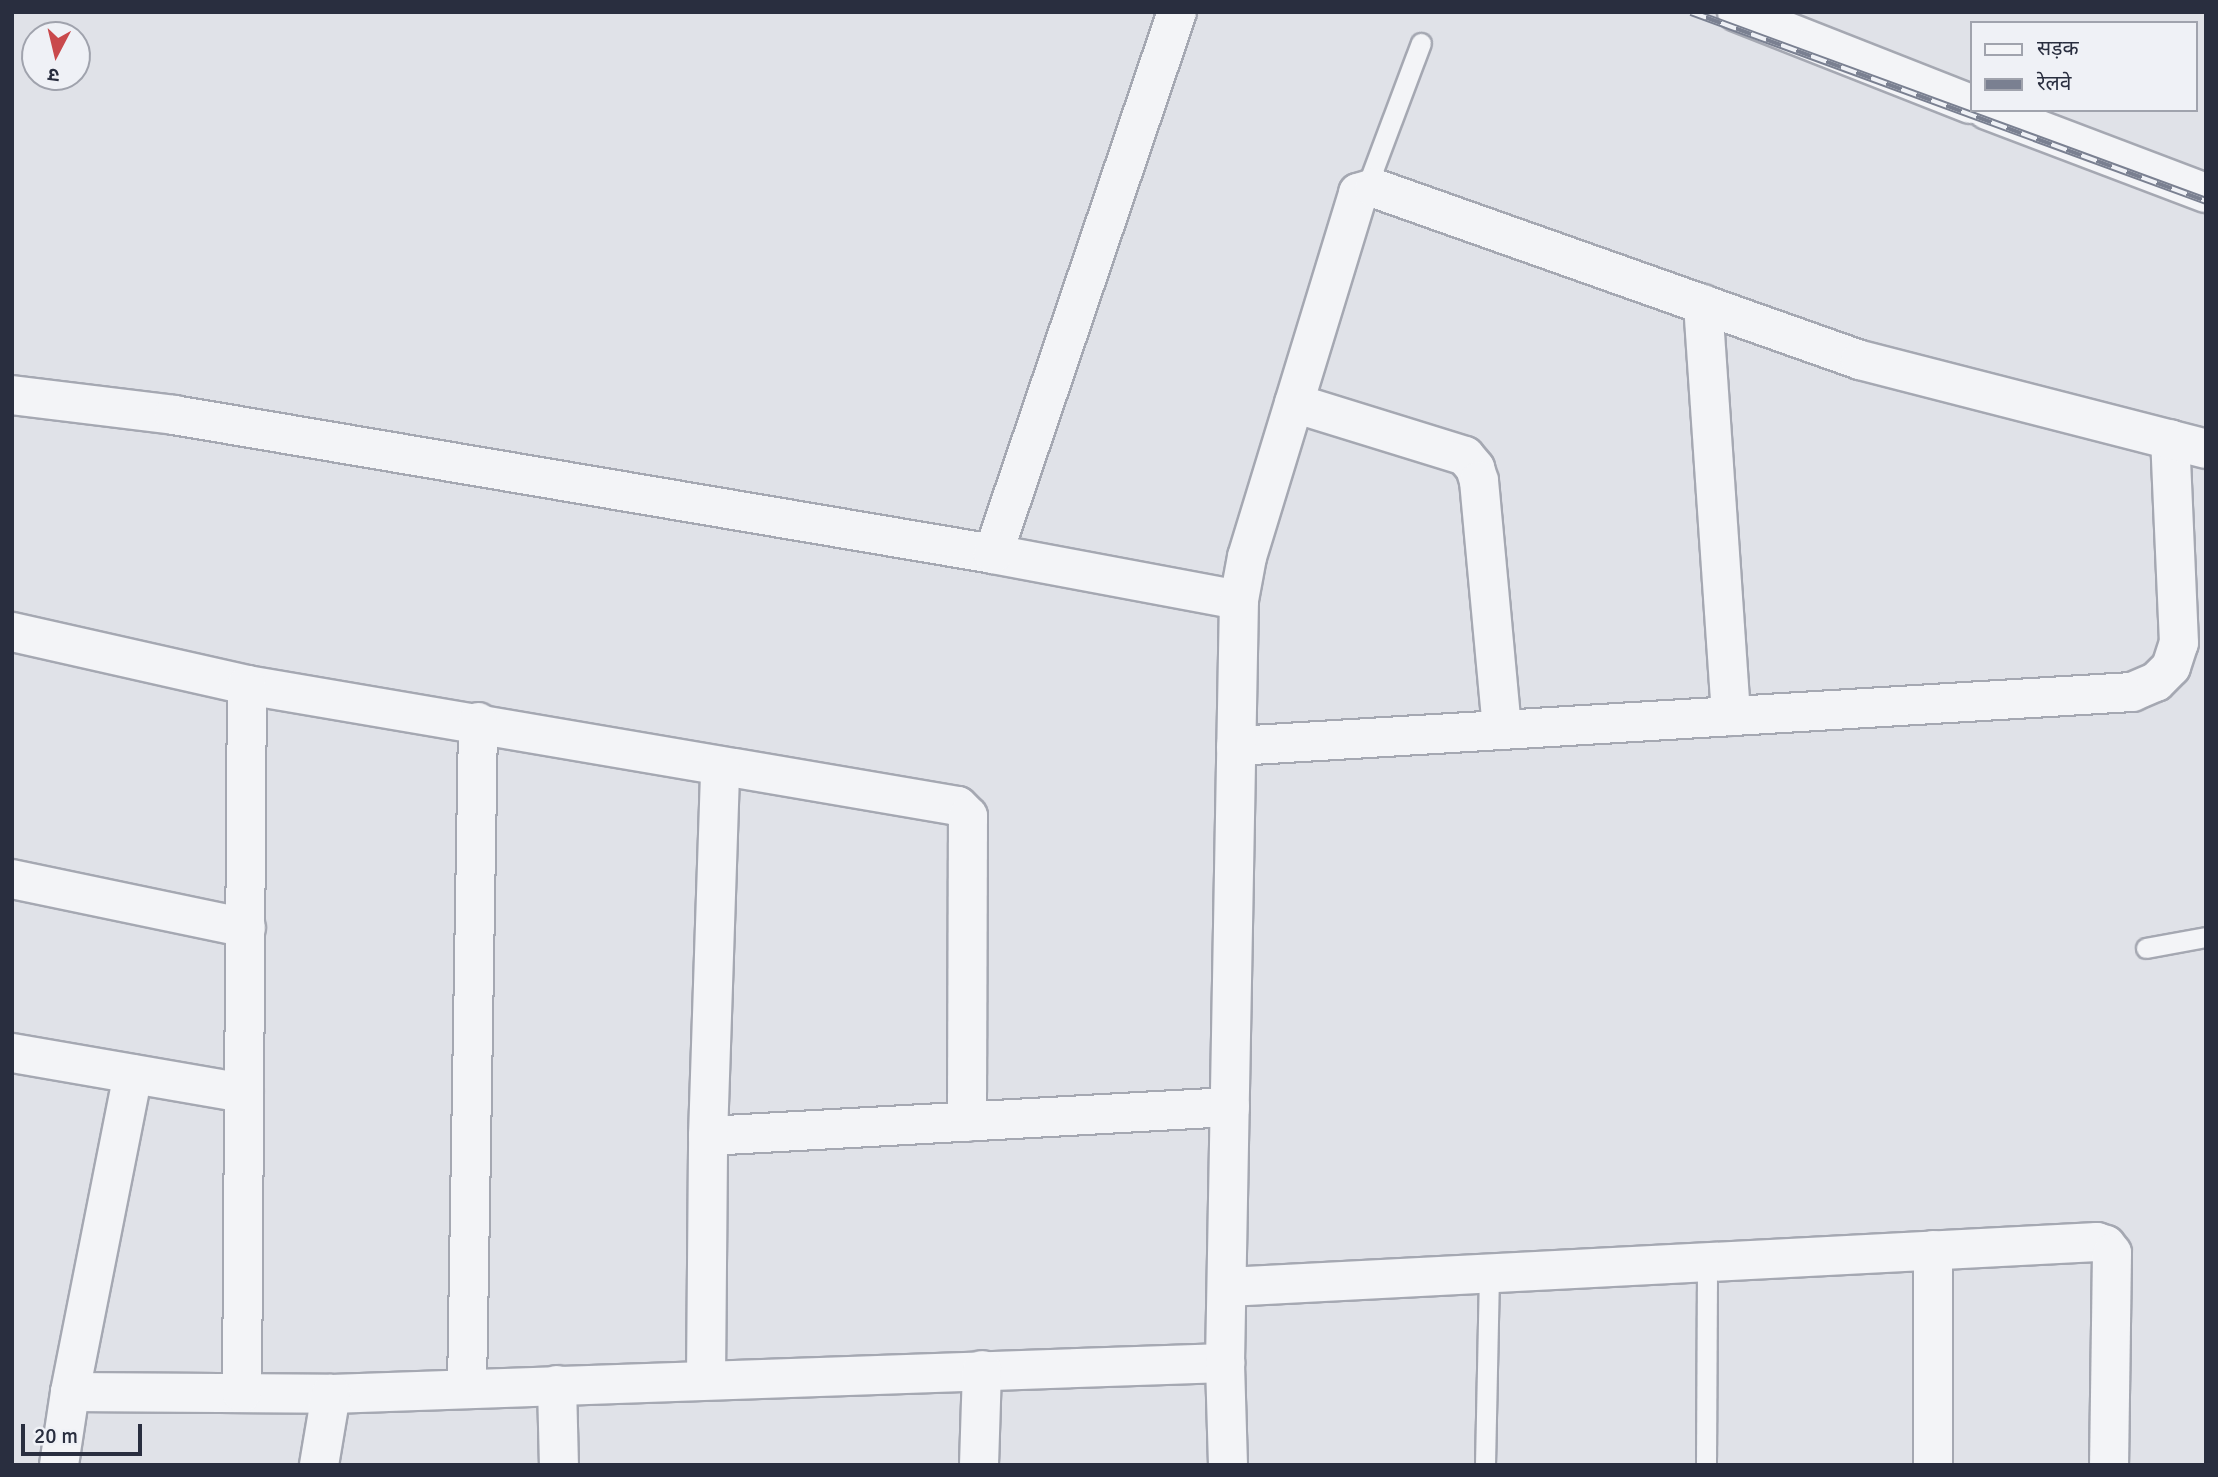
<!DOCTYPE html>
<meta charset="utf-8">
<style>
body{margin:0}
#map{position:relative;width:2218px;height:1477px;overflow:hidden;background:#e0e2e8;font-family:Signika,"Noto Sans Devanagari",sans-serif}
div>[style]{position:absolute}
.roads{filter:drop-shadow(2px 0 #a5a8b2) drop-shadow(-2px 0 #a5a8b2) drop-shadow(0 2px #a5a8b2) drop-shadow(0 -2px #a5a8b2)}
.service>*{height:19px;margin:-9.5px;padding:0 9.5px;transform-origin:9.5px;border-radius:9.5px;background:#f3f4f7}
.minor>*{height:38px;margin:-19px;padding:0 19px;transform-origin:19px;border-radius:19px;background:#f3f4f7}
.tertiary>*{height:38px;margin:-19px;padding:0 19px;transform-origin:19px;border-radius:19px;background:#f3f4f7}
.rail>*{height:8px;margin-top:-4px;transform-origin:0;background:repeating-linear-gradient(90deg,#eff1f6 0 16px,#7a8091 0 32px);box-sizing:border-box;border-block:2px solid #7a8091}
span{translate:-50% -50%;white-space:nowrap;text-align:center;line-height:1.15;-webkit-text-stroke:5px #eff1f6;paint-order:stroke}
.frame{position:absolute;inset:0;border:14px solid #292e3f;pointer-events:none}
.legend{position:absolute;left:1970px;top:21px;width:228px;height:91px;box-sizing:border-box;background:#eff1f6;border:2px solid #a0a3ad;margin:0;padding:9px 12px;list-style:none;font-size:21px;color:#292e3f}
.legend li{display:flex;align-items:center;gap:14px;height:35px}
.legend b{width:35px;border:2px solid #a0a3ad}
.north{position:absolute;left:21px;top:21px;width:70px;height:70px;box-sizing:border-box;background:#eff1f6;border:2px solid #a0a3ad;border-radius:50%;rotate:187deg;font-size:19px;font-weight:700;line-height:28px;text-align:center;color:#292e3f}
.north::after{content:'';display:block;margin:auto;width:24px;height:32px;background:#c9494c;clip-path:polygon(50% 0,100% 100%,50% 72%,0 100%)}
.scale{position:absolute;left:21px;top:1424px;width:121px;height:32px;box-sizing:border-box;border:4px solid #292e3f;border-top:0;padding-left:9px;font-size:21px;line-height:24px;white-space:nowrap;color:#292e3f;-webkit-text-stroke:5px #eff1f6;paint-order:stroke}
</style>
<div id="map">
<div class="roads">
<div class="service">
<i style="left:1366px;top:189px;width:156px;rotate:-69.4deg"></i>
<i style="left:2146px;top:948px;width:61px;rotate:-10.4deg"></i>
<i style="left:1485px;top:1465px;width:191px;rotate:-88.8deg"></i>
<i style="left:1706px;top:1465px;width:203px;rotate:-89.7deg"></i>
</div>
<div class="minor">
<i style="left:1737px;top:12px;width:251px;rotate:21.5deg"></i>
<i style="left:1987px;top:110px;width:234px;rotate:20.8deg"></i>
<i style="left:1703px;top:304px;width:413px;rotate:86.1deg"></i>
<i style="left:12px;top:395px;width:163px;rotate:7deg"></i>
<i style="left:174px;top:415px;width:831px;rotate:9.63deg"></i>
<i style="left:993px;top:554px;width:250px;rotate:10.6deg"></i>
<i style="left:1294px;top:403px;width:179px;rotate:17.2deg"></i>
<i style="left:1465px;top:456px;width:16px;rotate:50deg"></i>
<i style="left:1475px;top:468px;width:14px;rotate:73deg"></i>
<i style="left:1479px;top:481px;width:250px;rotate:84.7deg"></i>
<i style="left:993px;top:554px;width:572px;rotate:-71.25deg"></i>
<i style="left:12px;top:632px;width:241px;rotate:12.7deg"></i>
<i style="left:247px;top:685px;width:721px;rotate:9.66deg"></i>
<i style="left:958px;top:806px;width:14px;rotate:45deg"></i>
<i style="left:968px;top:816px;width:306px;rotate:90.2deg"></i>
<i style="left:1236px;top:746px;width:898px;rotate:-3.45deg"></i>
<i style="left:2132px;top:692px;width:26px;rotate:-23deg"></i>
<i style="left:2156px;top:682px;width:21px;rotate:-45deg"></i>
<i style="left:2171px;top:667px;width:25px;rotate:-72deg"></i>
<i style="left:2179px;top:643px;width:204px;rotate:-92.5deg"></i>
<i style="left:12px;top:879px;width:239px;rotate:11.8deg"></i>
<i style="left:12px;top:1053px;width:235px;rotate:9.8deg"></i>
<i style="left:708px;top:1136px;width:523px;rotate:-3.18deg"></i>
<i style="left:1227px;top:1287px;width:871px;rotate:-2.96deg"></i>
<i style="left:2097px;top:1242px;width:9px;rotate:18deg"></i>
<i style="left:2106px;top:1245px;width:10px;rotate:53deg"></i>
<i style="left:2112px;top:1253px;width:212px;rotate:90.8deg"></i>
<i style="left:706px;top:1379px;width:243px;rotate:-89.5deg"></i>
<i style="left:708px;top:1136px;width:370px;rotate:-88.1deg"></i>
<i style="left:557px;top:1385px;width:80px;rotate:88.6deg"></i>
<i style="left:467px;top:1388px;width:666px;rotate:-89.05deg"></i>
<i style="left:70px;top:1392px;width:261px;rotate:0.4deg"></i>
<i style="left:331px;top:1394px;width:895px;rotate:-1.99deg"></i>
<i style="left:242px;top:1393px;width:708px;rotate:-89.6deg"></i>
<i style="left:59px;top:1465px;width:74px;rotate:-81.4deg"></i>
<i style="left:70px;top:1392px;width:324px;rotate:-78.8deg"></i>
<i style="left:319px;top:1465px;width:72px;rotate:-80.4deg"></i>
<i style="left:979px;top:1465px;width:95px;rotate:-88.2deg"></i>
<i style="left:1933px;top:1465px;width:215px;rotate:-90deg"></i>
</div>
<div class="tertiary">
<i style="left:1228px;top:1465px;width:102px;rotate:-91.7deg"></i>
<i style="left:1225px;top:1363px;width:763px;rotate:-88.95deg"></i>
<i style="left:1239px;top:600px;width:44px;rotate:-79.5deg"></i>
<i style="left:1247px;top:557px;width:381px;rotate:-73deg"></i>
<i style="left:1358px;top:193px;width:17px;rotate:-17deg"></i>
<i style="left:1374px;top:188px;width:516px;rotate:19.49deg"></i>
<i style="left:1860px;top:360px;width:357px;rotate:14.4deg"></i>
</div>
</div>
<div class="rail">
<i style="left:1691px;top:12px;width:549px;rotate:20.15deg"></i>
</div>
<div class="frame"></div>
<ul class="legend">
<li><b style="height:9px;background:#f3f4f7"></b>सड़क</li>
<li><b style="height:9px;background:#7a8091"></b>रेलवे</li>
</ul>
<div class="north">उ</div>
<div class="scale">20 m</div>
</div>
